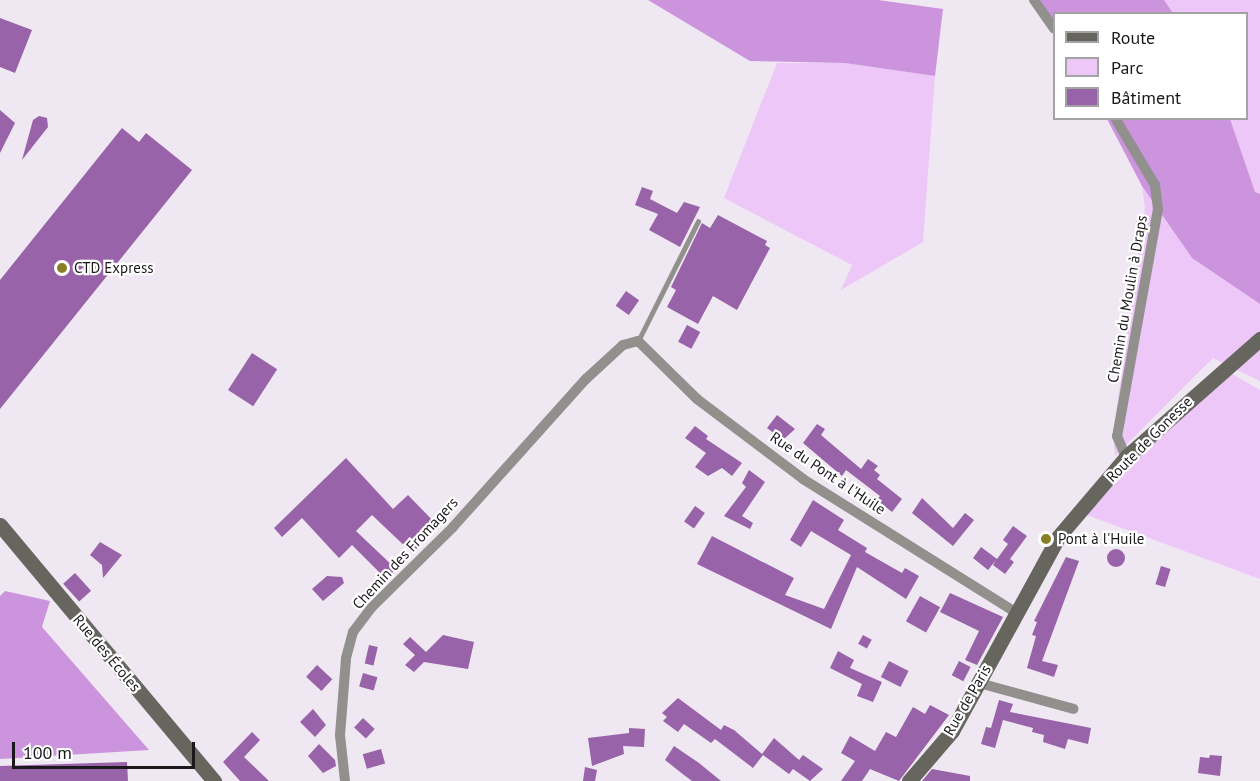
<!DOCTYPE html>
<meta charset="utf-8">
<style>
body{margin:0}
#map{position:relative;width:1260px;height:781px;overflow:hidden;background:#efe7f1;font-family:"PT Sans",sans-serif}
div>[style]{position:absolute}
.green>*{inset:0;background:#ecc7f8}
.forest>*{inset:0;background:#cb94dd}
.building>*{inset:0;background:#9863a8;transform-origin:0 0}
.round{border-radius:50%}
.lane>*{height:5px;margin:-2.5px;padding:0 2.5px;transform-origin:2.5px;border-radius:2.5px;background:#91908c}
.street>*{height:10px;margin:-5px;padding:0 5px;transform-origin:5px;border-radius:5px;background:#91908c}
.secondary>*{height:15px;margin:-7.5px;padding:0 7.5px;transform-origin:7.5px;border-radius:7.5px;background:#66665f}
.dots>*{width:16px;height:16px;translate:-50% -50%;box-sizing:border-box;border:3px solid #fff;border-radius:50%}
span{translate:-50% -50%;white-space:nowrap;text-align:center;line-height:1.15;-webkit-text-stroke:4.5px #fff;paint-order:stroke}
.poi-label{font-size:15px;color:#1a181b}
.left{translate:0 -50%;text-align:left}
.street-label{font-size:15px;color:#1a181b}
.legend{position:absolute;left:1053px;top:12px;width:195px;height:108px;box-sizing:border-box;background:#fff;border:2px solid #a3a3a4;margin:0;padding:8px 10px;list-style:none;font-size:18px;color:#1a181b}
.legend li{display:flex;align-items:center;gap:12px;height:30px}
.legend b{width:30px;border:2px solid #a3a3a4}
.scale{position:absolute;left:12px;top:742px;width:183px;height:27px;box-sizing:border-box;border:3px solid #1a181b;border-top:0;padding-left:8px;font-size:18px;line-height:21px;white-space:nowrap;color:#1a181b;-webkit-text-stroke:4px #fff;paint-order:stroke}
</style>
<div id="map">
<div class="green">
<i style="clip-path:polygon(1164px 0,1260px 0,1260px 194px,1255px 193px,1230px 119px,1246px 118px,1246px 14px,1173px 13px)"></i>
<i style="clip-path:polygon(777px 63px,845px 63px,935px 76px,923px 242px,841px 290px,852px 265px,724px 198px)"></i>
<i style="clip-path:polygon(1142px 186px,1192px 258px,1260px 304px,1260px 381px,1213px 358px,1115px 456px,1113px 435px,1145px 208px)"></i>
<i style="clip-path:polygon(1232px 374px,1260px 390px,1260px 579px,1087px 515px,1129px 463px)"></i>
</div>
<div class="forest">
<i style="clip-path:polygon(648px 0,878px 0,943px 9px,935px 76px,845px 63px,750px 61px)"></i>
<i style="clip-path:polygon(1040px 0,1164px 0,1173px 13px,1054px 14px,1054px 22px)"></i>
<i style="clip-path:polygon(1107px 119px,1230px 119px,1255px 192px,1260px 194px,1260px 304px,1192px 258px,1142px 186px)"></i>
<i style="clip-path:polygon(5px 591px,50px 601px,42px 627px,149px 750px,0 759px,0 596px)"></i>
</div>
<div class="building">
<i style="clip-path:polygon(0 18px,32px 30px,15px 73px,0 67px)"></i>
<i style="clip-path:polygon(0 110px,15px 123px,0 153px)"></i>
<i style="clip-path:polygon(39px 116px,47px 118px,48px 127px,22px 160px,33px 120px)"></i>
<i style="clip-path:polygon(122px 128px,139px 142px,146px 133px,192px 170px,0 409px,0 280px)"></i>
<i style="clip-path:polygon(642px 187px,653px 191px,650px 199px,677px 213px,684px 202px,700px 207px,680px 247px,649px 230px,658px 214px,635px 205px)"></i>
<i style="clip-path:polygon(718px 215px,767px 241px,765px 245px,770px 248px,737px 310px,713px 296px,698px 324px,667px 307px,676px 290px,671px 287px,702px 223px,710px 228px)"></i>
<i style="left:626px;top:291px;width:16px;height:18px;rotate:35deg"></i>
<i style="left:687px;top:325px;width:15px;height:19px;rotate:28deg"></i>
<i style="left:252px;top:353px;width:30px;height:44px;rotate:33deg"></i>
<i style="clip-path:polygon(777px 415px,795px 429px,783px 440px,767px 428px)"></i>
<i style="clip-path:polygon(817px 424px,825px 429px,821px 435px,861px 469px,868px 459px,878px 466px,874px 470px,880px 475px,877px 479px,902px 499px,892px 512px,877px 500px,880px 496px,846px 470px,842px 476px,803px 443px)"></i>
<i style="clip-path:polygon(695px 426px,708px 436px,706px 439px,742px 463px,732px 476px,722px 468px,708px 476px,695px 467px,706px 453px,685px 438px)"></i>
<i style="clip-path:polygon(346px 458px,393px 509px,408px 495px,439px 527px,412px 553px,372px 515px,356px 531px,396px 569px,386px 579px,352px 545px,339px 558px,302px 518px,282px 537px,274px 528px)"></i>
<i style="clip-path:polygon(749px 470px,765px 482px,742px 516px,753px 523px,750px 529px,724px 516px,746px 487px,742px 483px)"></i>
<i style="clip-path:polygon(922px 498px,953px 528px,965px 513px,974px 520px,953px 546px,912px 513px)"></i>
<i style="clip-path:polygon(813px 500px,844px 520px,838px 530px,867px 548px,865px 552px,902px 573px,905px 568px,919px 576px,906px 599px,857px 567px,831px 629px,697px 564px,712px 536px,794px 578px,785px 595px,824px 609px,851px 555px,811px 531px,801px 547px,790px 540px)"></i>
<i style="left:695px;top:506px;width:12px;height:19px;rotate:35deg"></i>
<i style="clip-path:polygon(1013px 526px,1027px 536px,1010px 559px,1014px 562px,1005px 574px,993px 565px,996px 560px,988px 570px,973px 558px,981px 547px,997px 559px,1008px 544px,1003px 540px)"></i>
<i style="clip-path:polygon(100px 542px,122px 555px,103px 578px,102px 565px,90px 555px)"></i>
<i class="round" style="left:1107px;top:549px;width:18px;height:18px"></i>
<i style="clip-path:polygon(1066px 557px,1079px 561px,1042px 661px,1058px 665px,1054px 677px,1027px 668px,1036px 636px,1032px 635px,1037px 622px,1034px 621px)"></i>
<i style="left:1161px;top:566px;width:10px;height:19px;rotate:17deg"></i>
<i style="left:75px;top:573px;width:24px;height:16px;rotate:48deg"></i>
<i style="clip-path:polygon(327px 576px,342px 577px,344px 583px,323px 601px,312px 589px)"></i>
<i style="clip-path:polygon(950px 593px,1003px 617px,977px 665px,965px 660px,979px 631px,940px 612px)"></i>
<i style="left:920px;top:596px;width:23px;height:29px;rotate:29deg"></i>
<i style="clip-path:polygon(443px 635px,474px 642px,468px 669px,424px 662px,414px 672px,405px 665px,415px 655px,403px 644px,410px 637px,426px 652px)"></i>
<i style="left:863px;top:635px;width:10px;height:10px;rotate:29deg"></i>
<i style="left:369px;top:645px;width:9px;height:19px;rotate:13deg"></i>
<i style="clip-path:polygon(838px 651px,854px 660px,850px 668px,882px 682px,873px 702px,857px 696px,862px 684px,830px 668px)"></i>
<i style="left:889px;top:661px;width:22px;height:18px;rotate:27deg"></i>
<i style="left:959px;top:661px;width:13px;height:16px;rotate:27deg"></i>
<i style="left:317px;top:665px;width:21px;height:16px;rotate:43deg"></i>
<i style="left:363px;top:673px;width:15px;height:14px;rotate:16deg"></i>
<i style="clip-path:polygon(678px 698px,721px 730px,724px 725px,734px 730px,762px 754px,774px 738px,799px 760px,803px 755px,823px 769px,810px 781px,793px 769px,789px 774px,763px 755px,753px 768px,715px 739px,711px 743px,684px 724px,678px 732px,663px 721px,667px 717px,662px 713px)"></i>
<i style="clip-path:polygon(999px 700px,1013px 704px,1010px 712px,1091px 728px,1088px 744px,1068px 739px,1065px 749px,1043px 742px,1044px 735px,1032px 732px,1033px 728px,1003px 720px,995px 748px,981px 744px,986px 727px,991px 728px)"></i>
<i style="clip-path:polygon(930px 705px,949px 715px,899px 781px,870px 769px,862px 781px,841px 781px,855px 761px,841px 753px,850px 736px,875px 751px,886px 732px,896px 737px,913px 707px,925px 714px)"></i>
<i style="clip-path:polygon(313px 709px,326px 725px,315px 737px,300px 722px)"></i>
<i style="left:363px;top:718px;width:16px;height:13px;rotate:43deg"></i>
<i style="clip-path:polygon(629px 728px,645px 729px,644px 747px,623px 746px,624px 754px,592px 766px,588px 738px,629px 733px)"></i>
<i style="clip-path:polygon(252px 732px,260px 740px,244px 757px,269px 781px,240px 781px,223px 762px)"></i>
<i style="clip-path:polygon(319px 744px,335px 760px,336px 766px,323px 773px,308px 756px)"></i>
<i style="clip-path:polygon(674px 746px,699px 763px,721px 781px,692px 781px,684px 775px,665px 760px)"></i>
<i style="left:381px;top:749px;width:15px;height:19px;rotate:74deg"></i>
<i style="clip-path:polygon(1210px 755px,1222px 756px,1220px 776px,1198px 773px,1200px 757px,1209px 758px)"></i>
<i style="clip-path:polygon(127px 762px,128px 781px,0 781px,0 766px)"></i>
<i style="clip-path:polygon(585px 767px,597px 770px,595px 781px,583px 781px)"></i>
<i style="clip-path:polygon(932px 769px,970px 776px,970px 781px,922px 781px)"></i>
</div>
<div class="lane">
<i style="left:638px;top:341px;width:134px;rotate:-63.4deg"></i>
</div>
<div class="street">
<i style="left:1034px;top:0;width:35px;rotate:55deg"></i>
<i style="left:1115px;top:118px;width:78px;rotate:59.2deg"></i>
<i style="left:1155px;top:185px;width:24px;rotate:83deg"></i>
<i style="left:1158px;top:209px;width:231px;rotate:100.2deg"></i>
<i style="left:1117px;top:436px;width:23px;rotate:67deg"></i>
<i style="left:979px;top:683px;width:98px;rotate:15.3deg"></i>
<i style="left:345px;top:781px;width:46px;rotate:-96.2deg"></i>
<i style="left:340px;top:735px;width:77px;rotate:-85.5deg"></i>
<i style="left:346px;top:658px;width:27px;rotate:-75deg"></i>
<i style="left:353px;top:632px;width:31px;rotate:-53deg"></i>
<i style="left:372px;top:607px;width:114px;rotate:-44.6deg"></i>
<i style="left:453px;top:527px;width:199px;rotate:-48.1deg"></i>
<i style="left:586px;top:379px;width:50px;rotate:-42.6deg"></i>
<i style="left:623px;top:345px;width:16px;rotate:-15deg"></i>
<i style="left:638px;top:341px;width:83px;rotate:44.5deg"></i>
<i style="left:697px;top:399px;width:133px;rotate:37deg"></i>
<i style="left:803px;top:479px;width:250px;rotate:32.1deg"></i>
</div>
<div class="secondary">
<i style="left:0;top:525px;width:334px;rotate:50.1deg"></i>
<i style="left:909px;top:781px;width:66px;rotate:-49.3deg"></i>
<i style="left:952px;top:731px;width:221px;rotate:-61.3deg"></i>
<i style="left:1058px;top:537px;width:105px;rotate:-49.6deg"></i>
<i style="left:1126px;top:457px;width:179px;rotate:-41.4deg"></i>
</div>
<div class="dots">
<i style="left:62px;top:268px;background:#887e25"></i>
<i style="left:1046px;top:539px;background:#887e25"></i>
</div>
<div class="poi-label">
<span class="left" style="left:74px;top:268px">CTD Express</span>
<span class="left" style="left:1058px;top:539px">Pont à l'Huile</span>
</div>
<div class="street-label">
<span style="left:1127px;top:299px;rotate:-80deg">Chemin du Moulin à Draps</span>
<span style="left:1149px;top:439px;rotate:-45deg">Route de Gonesse</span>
<span style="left:828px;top:473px;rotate:34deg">Rue du Pont à l'Huile</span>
<span style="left:405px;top:553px;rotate:-47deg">Chemin des Fromagers</span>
<span style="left:107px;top:653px;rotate:50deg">Rue des Écoles</span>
<span style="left:967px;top:700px;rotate:-60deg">Rue de Paris</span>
</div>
<ul class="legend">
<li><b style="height:8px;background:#66665f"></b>Route</li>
<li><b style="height:16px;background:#ecc7f8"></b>Parc</li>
<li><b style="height:16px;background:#9863a8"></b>Bâtiment</li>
</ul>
<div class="scale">100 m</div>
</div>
